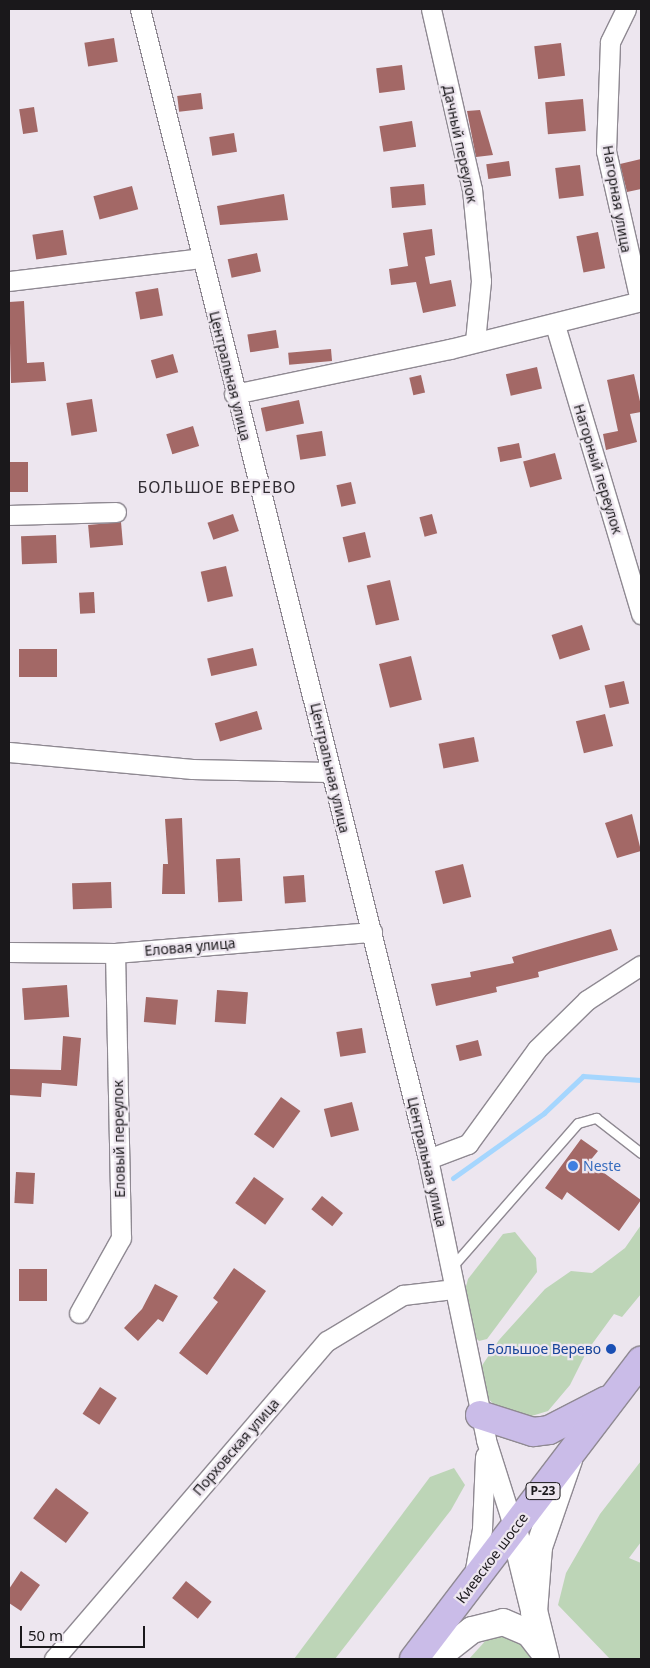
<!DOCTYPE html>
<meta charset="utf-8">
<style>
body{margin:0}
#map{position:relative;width:650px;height:1668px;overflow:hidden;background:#ede6ef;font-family:"Noto Sans",sans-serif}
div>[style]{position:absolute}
.green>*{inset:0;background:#bdd5b7}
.stream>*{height:5px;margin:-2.5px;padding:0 2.5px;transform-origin:2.5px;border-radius:2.5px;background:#a5d6fe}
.building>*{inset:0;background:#a36866;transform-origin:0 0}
.roads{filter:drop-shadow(1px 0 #8f8992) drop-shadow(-1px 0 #8f8992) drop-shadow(0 1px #8f8992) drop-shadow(0 -1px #8f8992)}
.lane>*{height:9px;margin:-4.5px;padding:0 4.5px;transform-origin:4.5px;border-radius:4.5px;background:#fff}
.street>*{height:19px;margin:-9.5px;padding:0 9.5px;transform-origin:9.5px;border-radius:9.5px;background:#fff}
.secondary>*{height:26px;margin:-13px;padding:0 13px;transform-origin:13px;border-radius:13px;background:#fff}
.primary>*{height:28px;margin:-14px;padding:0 14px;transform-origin:14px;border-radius:14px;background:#cabce8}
.dots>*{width:14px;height:14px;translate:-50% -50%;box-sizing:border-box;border:2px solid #ede6ef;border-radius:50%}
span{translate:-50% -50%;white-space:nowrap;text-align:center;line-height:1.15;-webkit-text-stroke:4.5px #ede6ef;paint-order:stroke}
.shield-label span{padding:1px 4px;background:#ede6ef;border:1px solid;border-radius:4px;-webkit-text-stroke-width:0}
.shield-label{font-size:12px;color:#1a181b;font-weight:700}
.street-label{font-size:14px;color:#1a181b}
.shop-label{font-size:14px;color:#366cbe}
.left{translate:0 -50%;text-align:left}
.transit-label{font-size:14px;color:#164399}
.right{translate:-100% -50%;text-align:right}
.quarter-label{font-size:16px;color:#302b32;letter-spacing:1px}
.frame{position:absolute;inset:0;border:10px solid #1a181b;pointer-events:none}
.scale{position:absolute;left:20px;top:1626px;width:125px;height:22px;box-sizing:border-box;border:2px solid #1a181b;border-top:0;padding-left:6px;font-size:15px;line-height:18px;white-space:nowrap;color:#1a181b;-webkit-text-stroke:4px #ede6ef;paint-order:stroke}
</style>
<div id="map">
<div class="green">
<i style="clip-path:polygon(641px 1225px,641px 1294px,622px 1317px,614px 1314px,587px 1351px,570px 1385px,548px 1411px,525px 1418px,500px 1411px,481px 1391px,479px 1370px,499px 1340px,545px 1289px,571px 1271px,592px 1273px,625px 1248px)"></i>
<i style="clip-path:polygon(515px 1232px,536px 1258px,537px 1272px,487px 1339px,479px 1341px,474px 1336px,464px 1294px,468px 1279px,503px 1234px)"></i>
<i style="clip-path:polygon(641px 1461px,641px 1542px,629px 1558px,641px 1563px,641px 1659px,610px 1659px,558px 1605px,566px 1573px,600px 1514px)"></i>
<i style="clip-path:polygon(454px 1468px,465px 1485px,451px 1510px,335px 1659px,294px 1659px,430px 1477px)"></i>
<i style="clip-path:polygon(505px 1635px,520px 1640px,533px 1659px,469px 1659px,488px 1638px)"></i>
</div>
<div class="stream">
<i style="left:453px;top:1178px;width:112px;rotate:-35.5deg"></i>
<i style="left:544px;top:1113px;width:54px;rotate:-43.5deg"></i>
<i style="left:583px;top:1076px;width:58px;rotate:3.9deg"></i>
</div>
<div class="building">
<i style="left:114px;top:38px;width:24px;height:30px;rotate:81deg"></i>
<i style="left:561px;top:43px;width:33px;height:27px;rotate:83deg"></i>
<i style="left:402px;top:65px;width:25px;height:26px;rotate:83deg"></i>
<i style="left:201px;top:93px;width:16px;height:24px;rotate:83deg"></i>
<i style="left:583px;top:99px;width:32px;height:38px;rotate:85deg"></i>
<i style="left:34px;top:107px;width:25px;height:15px;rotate:81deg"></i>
<i style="clip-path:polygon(480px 110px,493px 155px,476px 157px,467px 111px)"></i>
<i style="left:412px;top:121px;width:26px;height:33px;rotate:81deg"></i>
<i style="left:234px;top:133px;width:19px;height:25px;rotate:81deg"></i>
<i style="clip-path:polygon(641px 159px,641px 189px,627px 192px,620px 164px)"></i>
<i style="left:509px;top:161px;width:15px;height:23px;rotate:82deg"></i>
<i style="left:580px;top:165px;width:31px;height:25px;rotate:83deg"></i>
<i style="left:424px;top:184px;width:21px;height:34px;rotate:85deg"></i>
<i style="left:132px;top:186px;width:24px;height:40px;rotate:75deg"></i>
<i style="clip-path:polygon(284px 194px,288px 220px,220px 225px,217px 206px)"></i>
<i style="clip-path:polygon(432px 229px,435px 255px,425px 257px,430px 284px,451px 280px,456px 306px,423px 313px,416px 282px,391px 285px,389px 269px,408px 266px,403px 233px)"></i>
<i style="left:63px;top:230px;width:25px;height:31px;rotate:81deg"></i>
<i style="left:598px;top:232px;width:37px;height:22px;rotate:79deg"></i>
<i style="left:257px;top:253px;width:19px;height:30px;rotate:78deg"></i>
<i style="left:158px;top:288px;width:28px;height:23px;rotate:80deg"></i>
<i style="clip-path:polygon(24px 301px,27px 363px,44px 362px,46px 381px,11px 383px,9px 302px)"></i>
<i style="left:276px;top:330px;width:18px;height:29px;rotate:81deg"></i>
<i style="left:331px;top:349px;width:12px;height:43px;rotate:85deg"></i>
<i style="left:173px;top:354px;width:19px;height:23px;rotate:74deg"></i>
<i style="left:537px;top:367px;width:22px;height:32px;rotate:77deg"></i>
<i style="clip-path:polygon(634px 374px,641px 406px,641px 412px,630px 414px,637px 442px,606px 450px,603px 434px,618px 431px,607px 380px)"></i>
<i style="left:421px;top:375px;width:18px;height:12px;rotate:77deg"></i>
<i style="left:92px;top:399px;width:33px;height:26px;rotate:81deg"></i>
<i style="left:299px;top:400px;width:24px;height:39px;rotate:78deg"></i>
<i style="left:193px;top:426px;width:21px;height:28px;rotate:73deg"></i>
<i style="left:322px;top:431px;width:25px;height:26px;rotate:81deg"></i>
<i style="left:519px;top:443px;width:15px;height:22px;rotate:79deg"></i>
<i style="left:555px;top:453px;width:27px;height:33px;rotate:75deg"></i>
<i style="left:28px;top:462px;width:30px;height:19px;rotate:90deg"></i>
<i style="left:351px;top:482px;width:22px;height:15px;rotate:77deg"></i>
<i style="left:233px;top:514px;width:18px;height:27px;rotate:71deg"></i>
<i style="left:432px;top:514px;width:20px;height:13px;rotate:75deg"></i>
<i style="left:121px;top:522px;width:23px;height:33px;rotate:85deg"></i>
<i style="left:365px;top:532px;width:26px;height:23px;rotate:77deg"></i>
<i style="left:56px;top:535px;width:28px;height:35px;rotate:88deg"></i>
<i style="left:226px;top:566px;width:31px;height:26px;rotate:77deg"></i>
<i style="left:390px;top:580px;width:41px;height:24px;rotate:77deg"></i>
<i style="left:94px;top:592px;width:21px;height:15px;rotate:87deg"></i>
<i style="left:582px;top:625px;width:26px;height:32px;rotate:72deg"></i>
<i style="left:253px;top:648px;width:18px;height:47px;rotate:77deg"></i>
<i style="left:57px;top:649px;width:28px;height:38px;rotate:90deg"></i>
<i style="left:411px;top:656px;width:45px;height:33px;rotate:76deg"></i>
<i style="left:624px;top:681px;width:23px;height:20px;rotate:77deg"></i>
<i style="left:257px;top:711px;width:19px;height:44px;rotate:74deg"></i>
<i style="left:605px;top:714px;width:33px;height:30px;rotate:76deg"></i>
<i style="left:474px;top:737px;width:25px;height:36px;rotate:79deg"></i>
<i style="clip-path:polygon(632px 814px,641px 851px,617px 858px,605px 823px)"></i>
<i style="clip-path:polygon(182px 818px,185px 894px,162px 894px,163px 864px,168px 864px,165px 819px)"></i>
<i style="left:240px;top:858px;width:43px;height:24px;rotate:87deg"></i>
<i style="left:463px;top:864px;width:34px;height:29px;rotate:76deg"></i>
<i style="left:304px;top:875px;width:27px;height:21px;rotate:86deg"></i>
<i style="left:111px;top:882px;width:26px;height:39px;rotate:88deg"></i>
<i style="clip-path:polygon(611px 929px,618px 950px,538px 972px,539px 977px,496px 987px,497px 992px,436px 1006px,431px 984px,471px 977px,470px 972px,514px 963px,512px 957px)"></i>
<i style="left:67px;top:985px;width:32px;height:45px;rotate:86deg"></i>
<i style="left:217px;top:990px;width:31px;height:32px;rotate:4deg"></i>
<i style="left:146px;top:997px;width:32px;height:25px;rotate:5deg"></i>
<i style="left:362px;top:1028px;width:25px;height:26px;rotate:81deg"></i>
<i style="clip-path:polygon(63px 1036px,81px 1038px,77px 1086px,42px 1083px,41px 1097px,9px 1095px,9px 1069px,61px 1070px)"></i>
<i style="left:478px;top:1040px;width:16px;height:23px;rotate:76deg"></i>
<i style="left:281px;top:1097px;width:24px;height:46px;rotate:36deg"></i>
<i style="left:352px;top:1102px;width:29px;height:29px;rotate:76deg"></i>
<i style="clip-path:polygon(581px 1139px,598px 1151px,589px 1162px,641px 1200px,619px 1231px,567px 1192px,562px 1200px,545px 1188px)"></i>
<i style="left:16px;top:1172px;width:19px;height:31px;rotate:3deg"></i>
<i style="left:254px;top:1177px;width:37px;height:32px;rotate:36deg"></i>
<i style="left:322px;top:1196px;width:27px;height:17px;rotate:39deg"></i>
<i style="clip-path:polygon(234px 1268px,266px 1291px,207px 1375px,179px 1353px,218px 1302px,213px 1298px)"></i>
<i style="left:19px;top:1269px;width:28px;height:32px"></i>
<i style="clip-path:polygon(155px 1284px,178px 1296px,163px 1322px,158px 1319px,138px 1341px,124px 1328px,142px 1309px)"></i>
<i style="left:100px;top:1387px;width:20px;height:32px;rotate:33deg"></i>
<i style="left:56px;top:1488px;width:41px;height:38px;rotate:37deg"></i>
<i style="clip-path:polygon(21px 1571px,40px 1585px,21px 1611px,9px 1603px,9px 1589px)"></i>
<i style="left:186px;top:1581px;width:33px;height:22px;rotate:39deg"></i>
</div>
<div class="roads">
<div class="lane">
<i style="left:450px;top:1269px;width:194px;rotate:-48.8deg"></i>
<i style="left:578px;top:1123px;width:19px;rotate:-16deg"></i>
<i style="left:596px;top:1118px;width:57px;rotate:37.9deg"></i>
</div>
<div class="street">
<i style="left:140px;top:9px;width:1186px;rotate:75.94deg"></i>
<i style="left:428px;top:1159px;width:287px;rotate:78.3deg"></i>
<i style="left:486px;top:1440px;width:93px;rotate:72.5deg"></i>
<i style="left:431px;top:9px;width:185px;rotate:77.2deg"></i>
<i style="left:472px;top:189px;width:92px;rotate:84.4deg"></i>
<i style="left:481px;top:281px;width:60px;rotate:95.7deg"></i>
<i style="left:626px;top:9px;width:37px;rotate:116deg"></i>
<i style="left:610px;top:42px;width:109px;rotate:92.1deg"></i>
<i style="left:606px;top:151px;width:154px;rotate:77.2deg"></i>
<i style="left:9px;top:281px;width:194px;rotate:-6.8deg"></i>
<i style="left:555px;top:325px;width:302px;rotate:73.4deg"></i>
<i style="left:234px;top:394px;width:221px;rotate:-11.8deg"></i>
<i style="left:450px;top:349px;width:197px;rotate:-14.1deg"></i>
<i style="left:9px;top:515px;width:107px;rotate:-1.6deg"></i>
<i style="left:9px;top:752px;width:184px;rotate:5.3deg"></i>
<i style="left:192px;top:769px;width:136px;rotate:1.3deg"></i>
<i style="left:9px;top:952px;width:106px;rotate:0.5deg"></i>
<i style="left:115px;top:953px;width:258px;rotate:-4.7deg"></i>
<i style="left:428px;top:1159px;width:43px;rotate:-20.6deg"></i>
<i style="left:468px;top:1144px;width:117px;rotate:-54deg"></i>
<i style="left:537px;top:1049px;width:70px;rotate:-44.4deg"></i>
<i style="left:587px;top:1000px;width:64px;rotate:-32.9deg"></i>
<i style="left:79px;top:1313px;width:86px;rotate:-60.8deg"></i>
<i style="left:121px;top:1238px;width:285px;rotate:-91.2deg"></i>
<i style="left:474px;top:1575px;width:47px;rotate:-80.1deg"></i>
<i style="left:482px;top:1529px;width:73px;rotate:-87.6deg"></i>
<i style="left:54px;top:1659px;width:419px;rotate:-49.4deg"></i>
<i style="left:327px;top:1341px;width:89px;rotate:-31.2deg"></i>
<i style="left:403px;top:1295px;width:50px;rotate:-6.8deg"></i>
</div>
<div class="secondary">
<i style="left:514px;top:1529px;width:134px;rotate:76.2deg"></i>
<i style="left:534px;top:1612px;width:65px;rotate:-85.6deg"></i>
<i style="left:539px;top:1547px;width:92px;rotate:-71deg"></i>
<i style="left:435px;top:1659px;width:47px;rotate:-38.1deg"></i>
<i style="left:472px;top:1630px;width:32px;rotate:-14deg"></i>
<i style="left:503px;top:1622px;width:28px;rotate:23deg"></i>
<i style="left:529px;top:1633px;width:23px;rotate:52deg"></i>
</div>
<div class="primary">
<i style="left:480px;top:1415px;width:56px;rotate:17.8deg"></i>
<i style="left:533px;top:1432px;width:16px;rotate:-7deg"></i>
<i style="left:549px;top:1430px;width:65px;rotate:-27.3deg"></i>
<i style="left:414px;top:1659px;width:375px;rotate:-52.7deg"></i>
</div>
</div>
<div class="dots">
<i style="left:573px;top:1166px;background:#3f7fe0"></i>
<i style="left:611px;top:1349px;background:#1a4fb4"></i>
</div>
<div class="shield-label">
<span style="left:543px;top:1491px">Р-23</span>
</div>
<div class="street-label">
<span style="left:460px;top:144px;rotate:78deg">Дачный переулок</span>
<span style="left:617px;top:199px;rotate:80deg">Нагорная улица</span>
<span style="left:230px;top:376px;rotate:76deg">Центральная улица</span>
<span style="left:598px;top:469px;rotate:73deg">Нагорный переулок</span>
<span style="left:330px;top:768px;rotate:77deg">Центральная улица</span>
<span style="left:190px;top:947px;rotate:-5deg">Еловая улица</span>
<span style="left:119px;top:1139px;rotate:-91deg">Еловый переулок</span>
<span style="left:427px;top:1162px;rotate:77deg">Центральная улица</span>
<span style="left:236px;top:1447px;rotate:-49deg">Порховская улица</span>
<span style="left:492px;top:1558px;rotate:-53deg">Киевское шоссе</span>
</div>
<div class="shop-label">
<span class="left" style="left:583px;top:1166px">Neste</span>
</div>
<div class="transit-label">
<span class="right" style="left:601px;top:1349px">Большое Верево</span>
</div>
<div class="quarter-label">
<span style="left:217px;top:487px">БОЛЬШОЕ ВЕРЕВО</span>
</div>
<div class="frame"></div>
<div class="scale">50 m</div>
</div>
